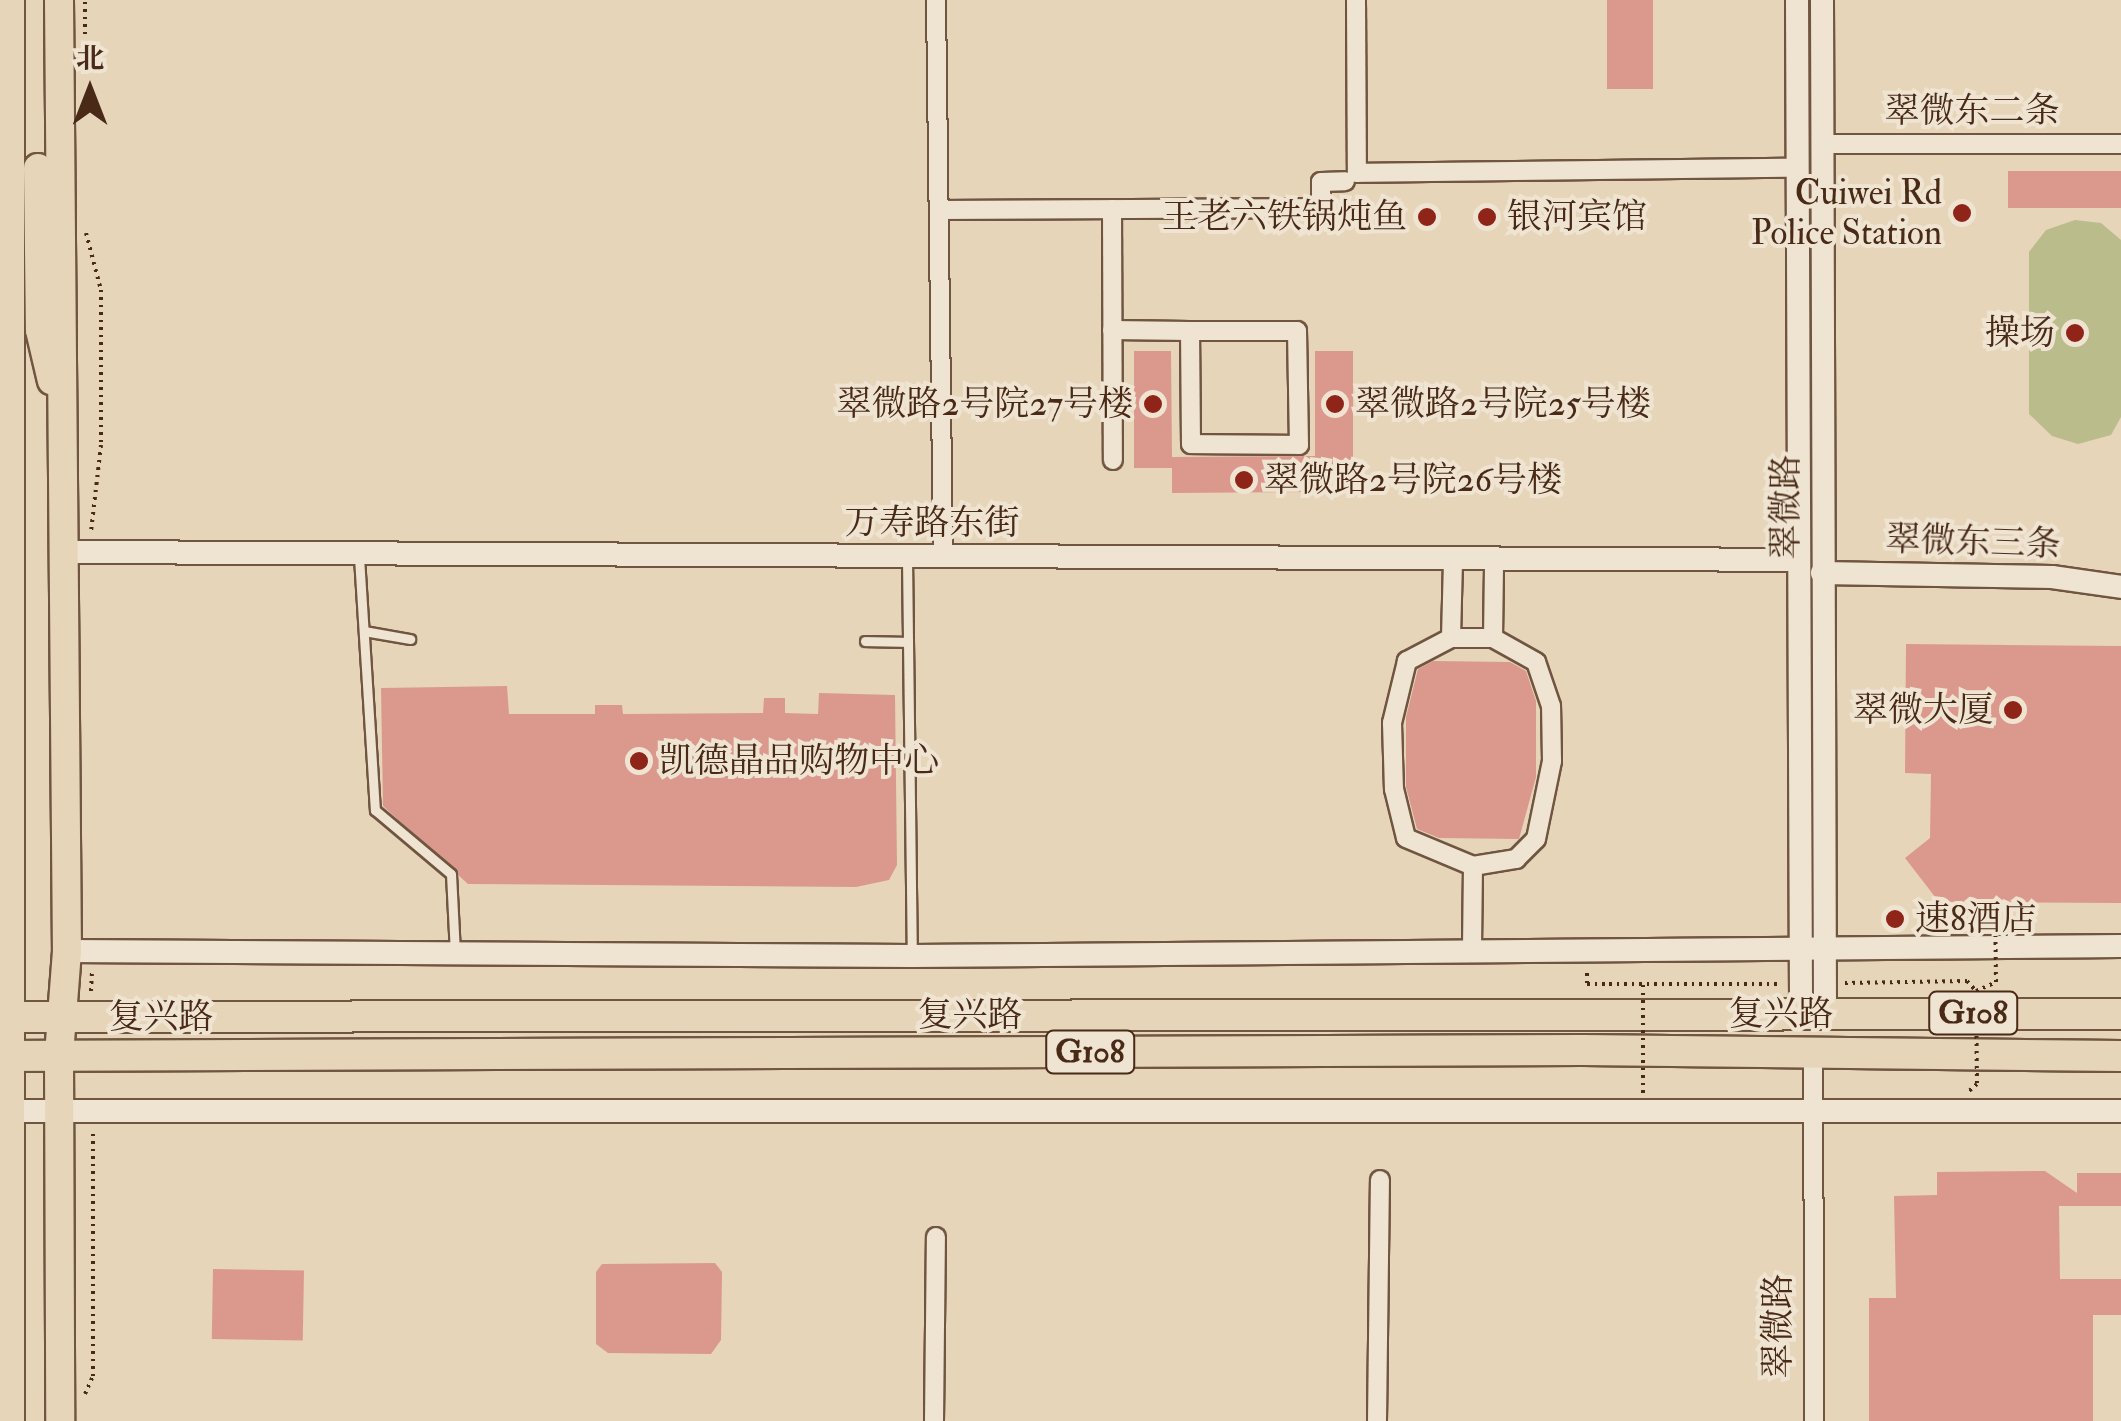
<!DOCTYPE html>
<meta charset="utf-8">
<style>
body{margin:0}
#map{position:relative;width:2121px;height:1421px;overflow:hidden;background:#e6d5b9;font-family:"IM FELL Double Pica","Noto Serif SC",serif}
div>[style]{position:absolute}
.green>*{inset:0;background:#babc8b}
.building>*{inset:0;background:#db998e;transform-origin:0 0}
.path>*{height:4px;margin-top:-2px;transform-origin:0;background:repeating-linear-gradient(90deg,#492a17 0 2.5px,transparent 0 7.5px)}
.roads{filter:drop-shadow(2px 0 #705540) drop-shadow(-2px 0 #705540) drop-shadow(0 2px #705540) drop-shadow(0 -2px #705540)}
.lane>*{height:9px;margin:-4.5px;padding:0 4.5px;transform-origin:4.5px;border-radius:4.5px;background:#efe4d2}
.street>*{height:18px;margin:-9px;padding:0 9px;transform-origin:9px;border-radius:9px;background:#efe4d2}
.secondary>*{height:22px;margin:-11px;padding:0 11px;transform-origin:11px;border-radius:11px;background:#efe4d2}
.primary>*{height:28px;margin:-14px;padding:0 14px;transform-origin:14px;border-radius:14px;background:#e6d5b9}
.highway>*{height:30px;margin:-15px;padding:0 15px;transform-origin:15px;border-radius:15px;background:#e6d5b9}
.path-bridge>*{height:4px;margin-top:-2px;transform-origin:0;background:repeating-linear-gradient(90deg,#492a17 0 2.5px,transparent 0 7.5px)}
.dots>*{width:28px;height:28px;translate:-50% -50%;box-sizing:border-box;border:5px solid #efe4d2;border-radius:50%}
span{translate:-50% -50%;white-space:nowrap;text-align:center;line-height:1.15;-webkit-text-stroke:8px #efe4d2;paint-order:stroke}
.shield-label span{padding:2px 8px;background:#efe4d2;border:2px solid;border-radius:8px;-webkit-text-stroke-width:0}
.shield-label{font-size:32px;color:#492a17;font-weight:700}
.street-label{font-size:35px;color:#492a17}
.poi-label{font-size:35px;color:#492a17}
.right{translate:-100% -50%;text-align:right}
.left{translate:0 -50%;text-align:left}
.north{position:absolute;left:40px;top:40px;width:100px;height:100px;-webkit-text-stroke:8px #efe4d2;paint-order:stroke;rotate:0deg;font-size:28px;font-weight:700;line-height:40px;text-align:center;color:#492a17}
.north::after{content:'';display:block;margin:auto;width:35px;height:45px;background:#492a17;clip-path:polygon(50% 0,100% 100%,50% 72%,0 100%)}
</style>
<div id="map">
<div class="green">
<i style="clip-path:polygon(2075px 220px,2101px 223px,2121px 240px,2121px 417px,2111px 435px,2078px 444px,2052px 436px,2029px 414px,2029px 252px,2046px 230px)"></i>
</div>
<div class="building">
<i style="left:1607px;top:0;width:46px;height:89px"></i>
<i style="left:2121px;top:171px;width:37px;height:113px;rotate:90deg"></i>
<i style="clip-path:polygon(1134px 351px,1171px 351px,1172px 457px,1316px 456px,1316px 492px,1172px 493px,1172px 468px,1134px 468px)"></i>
<i style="left:1315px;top:351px;width:38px;height:115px"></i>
<i style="clip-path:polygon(1906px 644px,2121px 646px,2121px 903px,1939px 902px,1905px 858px,1930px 838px,1931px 774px,1905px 773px)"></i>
<i style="clip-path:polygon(1433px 661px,1510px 662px,1526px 671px,1536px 701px,1536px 777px,1519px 839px,1439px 838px,1417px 829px,1406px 787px,1406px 717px,1418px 669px)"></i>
<i style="clip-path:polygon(507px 686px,509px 714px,595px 714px,595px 705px,622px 705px,623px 714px,763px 713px,764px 698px,785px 698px,785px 713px,818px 714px,819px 693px,895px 695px,897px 865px,889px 880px,856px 887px,468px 884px,383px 806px,381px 688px)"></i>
<i style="clip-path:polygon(2045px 1171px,2077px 1193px,2077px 1173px,2121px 1173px,2121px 1206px,2059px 1206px,2060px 1279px,2121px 1279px,2121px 1315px,2093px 1315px,2093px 1421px,1869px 1421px,1869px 1298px,1896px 1298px,1894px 1196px,1937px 1195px,1937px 1172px)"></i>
<i style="clip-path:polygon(715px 1263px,722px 1272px,721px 1340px,711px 1354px,608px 1353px,596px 1344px,596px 1272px,602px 1264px)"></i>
<i style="left:213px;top:1269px;width:91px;height:70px;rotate:1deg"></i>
</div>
<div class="path">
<i style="left:85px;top:34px;width:34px;rotate:-90deg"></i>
<i style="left:86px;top:233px;width:59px;rotate:75.3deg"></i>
<i style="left:101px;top:290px;width:155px;rotate:90deg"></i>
<i style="left:101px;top:445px;width:87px;rotate:96.6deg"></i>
<i style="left:1587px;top:973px;width:11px;rotate:90deg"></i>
<i style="left:1587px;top:984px;width:194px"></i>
<i style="left:1845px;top:983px;width:122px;rotate:-0.9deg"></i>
<i style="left:91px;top:991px;width:21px;rotate:-87deg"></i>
<i style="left:85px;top:1394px;width:20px;rotate:-66deg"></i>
<i style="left:93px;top:1376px;width:246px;rotate:-90deg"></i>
</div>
<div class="roads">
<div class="lane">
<i style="left:359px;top:557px;width:254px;rotate:86.4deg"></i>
<i style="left:375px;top:810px;width:99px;rotate:40.1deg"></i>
<i style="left:451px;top:874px;width:79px;rotate:87.1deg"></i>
<i style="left:907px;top:558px;width:397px;rotate:89.3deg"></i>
<i style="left:364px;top:631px;width:47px;rotate:9.9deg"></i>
<i style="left:865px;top:641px;width:43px;rotate:1.3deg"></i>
</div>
<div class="street">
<i style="left:936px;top:0;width:558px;rotate:89.28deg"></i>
<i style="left:1356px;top:0;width:173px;rotate:89.7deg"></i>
<i style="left:1357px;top:173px;width:440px;rotate:-0.7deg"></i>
<i style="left:1822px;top:144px;width:299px"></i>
<i style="left:1112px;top:209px;width:251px;rotate:89.8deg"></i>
<i style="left:939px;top:210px;width:382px;rotate:-0.3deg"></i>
<i style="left:1321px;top:208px;width:26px;rotate:-90deg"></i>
<i style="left:1321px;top:182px;width:24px;rotate:-2deg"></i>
<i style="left:1112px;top:330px;width:78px;rotate:0.7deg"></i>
<i style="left:1190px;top:331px;width:107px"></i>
<i style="left:1297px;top:331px;width:114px;rotate:89deg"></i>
<i style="left:1299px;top:445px;width:108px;rotate:-179.5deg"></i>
<i style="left:1191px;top:444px;width:113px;rotate:-90.5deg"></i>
<i style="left:1453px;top:561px;width:77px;rotate:91.5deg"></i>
<i style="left:1451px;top:638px;width:42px"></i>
<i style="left:1493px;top:638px;width:76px;rotate:-89.2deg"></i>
<i style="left:1451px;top:638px;width:50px;rotate:152.4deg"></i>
<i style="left:1407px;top:661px;width:64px;rotate:103.6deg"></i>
<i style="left:1392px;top:723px;width:66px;rotate:88.3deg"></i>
<i style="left:1394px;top:789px;width:50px;rotate:76.2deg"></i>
<i style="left:1406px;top:838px;width:73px;rotate:22.7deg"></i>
<i style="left:1473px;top:866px;width:84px;rotate:90.7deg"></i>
<i style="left:1473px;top:866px;width:44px;rotate:-9.2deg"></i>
<i style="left:1516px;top:859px;width:28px;rotate:-45deg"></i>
<i style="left:1536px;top:839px;width:80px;rotate:-78.4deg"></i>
<i style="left:1552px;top:761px;width:55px;rotate:-91deg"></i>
<i style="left:1551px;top:706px;width:46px;rotate:-108.8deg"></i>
<i style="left:1536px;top:662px;width:49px;rotate:-150.8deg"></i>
<i style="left:1813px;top:1051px;width:370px;rotate:89.8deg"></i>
<i style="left:934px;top:1421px;width:184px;rotate:-89.4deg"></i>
<i style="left:1377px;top:1421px;width:241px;rotate:-89.3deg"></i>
</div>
<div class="secondary">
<i style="left:1797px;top:0;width:1012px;rotate:89.77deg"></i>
<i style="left:1822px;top:0;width:1013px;rotate:89.83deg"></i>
<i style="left:65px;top:552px;width:1733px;rotate:0.26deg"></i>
<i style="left:1822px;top:573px;width:230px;rotate:1deg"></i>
<i style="left:2052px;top:577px;width:70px;rotate:8.2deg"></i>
<i style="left:67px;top:951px;width:845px;rotate:0.34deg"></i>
<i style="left:912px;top:956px;width:1209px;rotate:-0.47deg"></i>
<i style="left:0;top:1111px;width:2121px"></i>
</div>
<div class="primary">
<i style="left:59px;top:0;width:951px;rotate:89.52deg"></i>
<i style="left:67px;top:951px;width:105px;rotate:94.4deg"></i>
<i style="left:59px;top:1056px;width:365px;rotate:89.8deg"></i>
<i style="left:38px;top:168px;width:162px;rotate:89.3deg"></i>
<i style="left:40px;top:330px;width:52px;rotate:76.8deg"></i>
<i style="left:10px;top:1421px;width:1421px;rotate:-90deg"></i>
</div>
<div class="highway">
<i style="left:0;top:1017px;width:2121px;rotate:-0.08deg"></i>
<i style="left:0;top:1056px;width:1583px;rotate:-0.22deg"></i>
<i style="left:1583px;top:1050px;width:538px;rotate:0.64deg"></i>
</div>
</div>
<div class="path-bridge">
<i style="left:1967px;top:981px;width:13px;rotate:48deg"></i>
<i style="left:1976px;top:991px;width:93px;rotate:89.4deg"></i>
<i style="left:1977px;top:1084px;width:11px;rotate:139deg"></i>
<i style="left:1643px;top:985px;width:108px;rotate:90deg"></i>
<i style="left:1976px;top:991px;width:22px;rotate:-24deg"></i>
<i style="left:1996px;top:982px;width:78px;rotate:-90.7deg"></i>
</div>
<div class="dots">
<i style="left:1962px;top:213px;background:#8f2418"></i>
<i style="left:1427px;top:217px;background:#8f2418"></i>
<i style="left:1487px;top:217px;background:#8f2418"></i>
<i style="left:2075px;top:333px;background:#8f2418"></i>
<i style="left:1153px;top:404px;background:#8f2418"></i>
<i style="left:1335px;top:404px;background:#8f2418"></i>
<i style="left:1244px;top:480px;background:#8f2418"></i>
<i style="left:2013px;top:710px;background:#8f2418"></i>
<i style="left:639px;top:761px;background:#8f2418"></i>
<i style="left:1895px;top:919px;background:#8f2418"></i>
</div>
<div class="shield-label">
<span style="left:1973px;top:1013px">G108</span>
<span style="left:1090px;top:1052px">G108</span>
</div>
<div class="street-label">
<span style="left:1972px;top:111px">翠微东二条</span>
<span style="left:1786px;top:507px;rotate:-90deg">翠微路</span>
<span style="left:932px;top:523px">万寿路东街</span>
<span style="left:1973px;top:542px;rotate:2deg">翠微东三条</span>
<span style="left:1781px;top:1014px">复兴路</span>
<span style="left:970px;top:1015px">复兴路</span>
<span style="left:161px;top:1017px">复兴路</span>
<span style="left:1778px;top:1326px;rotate:-90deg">翠微路</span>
</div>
<div class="poi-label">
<span class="right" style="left:1942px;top:213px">Cuiwei Rd<br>Police Station</span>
<span class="right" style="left:1407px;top:217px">王老六铁锅炖鱼</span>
<span class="left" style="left:1507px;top:217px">银河宾馆</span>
<span class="right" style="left:2055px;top:333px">操场</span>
<span class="right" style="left:1133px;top:404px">翠微路2号院27号楼</span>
<span class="left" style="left:1355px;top:404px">翠微路2号院25号楼</span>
<span class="left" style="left:1264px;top:480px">翠微路2号院26号楼</span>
<span class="right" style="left:1993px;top:710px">翠微大厦</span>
<span class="left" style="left:659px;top:761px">凯德晶品购物中心</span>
<span class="left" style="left:1915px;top:919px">速8酒店</span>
</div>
<div class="north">北</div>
</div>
